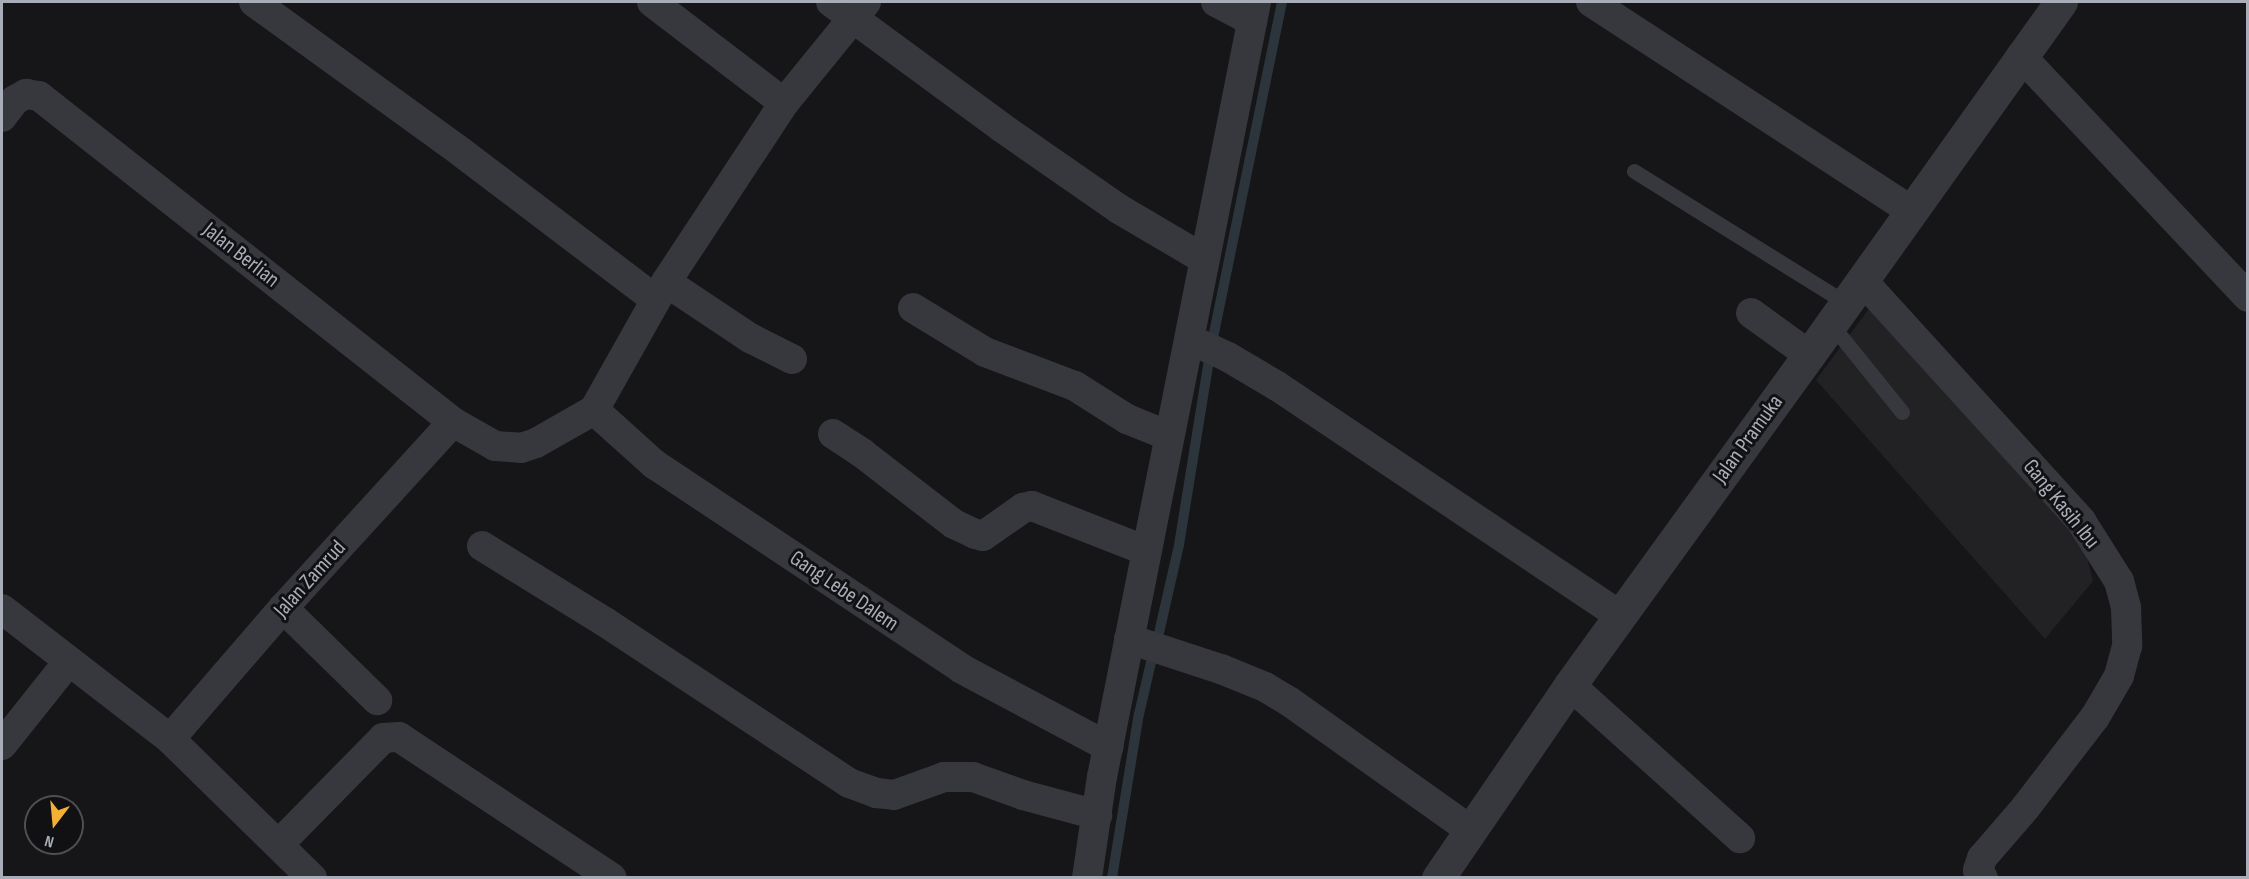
<!DOCTYPE html>
<style>
body{margin:0}
#map{position:relative;width:2249px;height:879px;overflow:hidden;background:#161618;font-family:"Sofia Sans Condensed",sans-serif}
div>[style]{position:absolute}
.built>*{inset:0;background:#222225}
.stream>*{height:10px;margin:-5px;padding:0 5px;transform-origin:5px;border-radius:5px;background:#2c353c}
.service>*{height:15px;margin:-7.5px;padding:0 7.5px;transform-origin:7.5px;border-radius:7.5px;background:#37383d}
.minor>*{height:30px;margin:-15px;padding:0 15px;transform-origin:15px;border-radius:15px;background:#37383d}
.tertiary>*{height:33px;margin:-16.5px;padding:0 16.5px;transform-origin:16.5px;border-radius:16.5px;background:#37383d}
span{translate:-50% -50%;white-space:nowrap;text-align:center;line-height:1.15;-webkit-text-stroke:6px #111113;paint-order:stroke}
.street-label{font-size:22px;color:#a8adb8}
.frame{position:absolute;inset:0;border:3px solid #a8adb8;pointer-events:none}
.north{position:absolute;left:24px;top:795px;width:60px;height:60px;box-sizing:border-box;background:#111113;border:2px solid #4d4f55;border-radius:50%;rotate:196deg;font-size:16px;font-weight:700;line-height:24px;text-align:center;color:#a8adb8}
.north::after{content:'';display:block;margin:auto;width:21px;height:27px;background:#f2b134;clip-path:polygon(50% 0,100% 100%,50% 72%,0 100%)}
</style>
<div id="map">
<div class="built">
<i style="clip-path:polygon(1874px 302px,2082px 538px,2093px 581px,2045px 639px,1816px 380px)"></i>
</div>
<div class="stream">
<i style="left:1213px;top:338px;width:343px;rotate:-78.4deg"></i>
<i style="left:1159px;top:633px;width:90px;rotate:-77.2deg"></i>
<i style="left:1179px;top:545px;width:193px;rotate:-80.8deg"></i>
<i style="left:1112px;top:878px;width:166px;rotate:-80.7deg"></i>
<i style="left:1139px;top:714px;width:62px;rotate:-76.9deg"></i>
</div>
<div class="service">
<i style="left:1634px;top:171px;width:250px;rotate:31.9deg"></i>
<i style="left:1831px;top:324px;width:113px;rotate:51.1deg"></i>
</div>
<div class="minor">
<i style="left:254px;top:2px;width:256px;rotate:35.9deg"></i>
<i style="left:461px;top:152px;width:243px;rotate:37.2deg"></i>
<i style="left:652px;top:2px;width:166px;rotate:37.4deg"></i>
<i style="left:831px;top:2px;width:211px;rotate:36.3deg"></i>
<i style="left:1001px;top:127px;width:144px;rotate:34.8deg"></i>
<i style="left:1119px;top:209px;width:99px;rotate:30.5deg"></i>
<i style="left:1216px;top:2px;width:41px;rotate:27.8deg"></i>
<i style="left:1591px;top:2px;width:382px;rotate:33.1deg"></i>
<i style="left:2021px;top:56px;width:331px;rotate:46.7deg"></i>
<i style="left:2px;top:117px;width:21px;rotate:-53deg"></i>
<i style="left:15px;top:100px;width:13px;rotate:-29deg"></i>
<i style="left:26px;top:94px;width:13px;rotate:9deg"></i>
<i style="left:39px;top:96px;width:527px;rotate:38.22deg"></i>
<i style="left:453px;top:422px;width:48px;rotate:29.7deg"></i>
<i style="left:495px;top:446px;width:26px;rotate:4deg"></i>
<i style="left:521px;top:448px;width:16px;rotate:-18deg"></i>
<i style="left:536px;top:443px;width:67px;rotate:-29.6deg"></i>
<i style="left:594px;top:410px;width:147px;rotate:-60.6deg"></i>
<i style="left:666px;top:282px;width:214px;rotate:-56.6deg"></i>
<i style="left:784px;top:103px;width:130px;rotate:-50.9deg"></i>
<i style="left:1862px;top:280px;width:326px;rotate:47.7deg"></i>
<i style="left:2081px;top:521px;width:71px;rotate:57.7deg"></i>
<i style="left:2119px;top:581px;width:28px;rotate:75deg"></i>
<i style="left:2126px;top:608px;width:38px;rotate:88deg"></i>
<i style="left:2127px;top:646px;width:31px;rotate:105deg"></i>
<i style="left:2119px;top:676px;width:48px;rotate:120.3deg"></i>
<i style="left:2095px;top:717px;width:113px;rotate:127.5deg"></i>
<i style="left:2026px;top:807px;width:67px;rotate:130.8deg"></i>
<i style="left:1982px;top:858px;width:13px;rotate:108deg"></i>
<i style="left:1978px;top:870px;width:9px;rotate:58deg"></i>
<i style="left:666px;top:282px;width:101px;rotate:33.7deg"></i>
<i style="left:750px;top:338px;width:47px;rotate:26.6deg"></i>
<i style="left:913px;top:308px;width:84px;rotate:31.4deg"></i>
<i style="left:985px;top:352px;width:96px;rotate:20.7deg"></i>
<i style="left:1075px;top:386px;width:62px;rotate:32.4deg"></i>
<i style="left:1127px;top:419px;width:45px;rotate:22deg"></i>
<i style="left:1751px;top:313px;width:72px;rotate:35.9deg"></i>
<i style="left:1191px;top:340px;width:41px;rotate:24.7deg"></i>
<i style="left:1228px;top:357px;width:57px;rotate:30.6deg"></i>
<i style="left:1277px;top:386px;width:413px;rotate:33.8deg"></i>
<i style="left:594px;top:410px;width:81px;rotate:42deg"></i>
<i style="left:654px;top:464px;width:370px;rotate:33.6deg"></i>
<i style="left:962px;top:669px;width:166px;rotate:28deg"></i>
<i style="left:833px;top:434px;width:35px;rotate:33deg"></i>
<i style="left:862px;top:453px;width:116px;rotate:37.7deg"></i>
<i style="left:954px;top:524px;width:23px;rotate:25deg"></i>
<i style="left:975px;top:534px;width:8px;rotate:14deg"></i>
<i style="left:983px;top:536px;width:49px;rotate:-35deg"></i>
<i style="left:1023px;top:508px;width:9px;rotate:-13deg"></i>
<i style="left:1032px;top:506px;width:123px;rotate:21.4deg"></i>
<i style="left:482px;top:546px;width:145px;rotate:31.7deg"></i>
<i style="left:605px;top:622px;width:292px;rotate:33.4deg"></i>
<i style="left:849px;top:783px;width:29px;rotate:20deg"></i>
<i style="left:876px;top:793px;width:18px;rotate:6deg"></i>
<i style="left:894px;top:795px;width:53px;rotate:-19.8deg"></i>
<i style="left:944px;top:777px;width:29px"></i>
<i style="left:973px;top:777px;width:53px;rotate:19.8deg"></i>
<i style="left:1023px;top:795px;width:77px;rotate:15.1deg"></i>
<i style="left:283px;top:608px;width:132px;rotate:44.4deg"></i>
<i style="left:2px;top:609px;width:212px;rotate:37.7deg"></i>
<i style="left:170px;top:739px;width:199px;rotate:44.4deg"></i>
<i style="left:1129px;top:639px;width:97px;rotate:18.1deg"></i>
<i style="left:1221px;top:669px;width:48px;rotate:22.2deg"></i>
<i style="left:1265px;top:687px;width:29px;rotate:31deg"></i>
<i style="left:1290px;top:702px;width:221px;rotate:35.4deg"></i>
<i style="left:1570px;top:685px;width:229px;rotate:42deg"></i>
<i style="left:170px;top:739px;width:173px;rotate:-49.2deg"></i>
<i style="left:283px;top:608px;width:252px;rotate:-47.6deg"></i>
<i style="left:2px;top:745px;width:106px;rotate:-51.5deg"></i>
<i style="left:279px;top:844px;width:148px;rotate:-45.5deg"></i>
<i style="left:383px;top:738px;width:16px;rotate:-4deg"></i>
<i style="left:399px;top:737px;width:255px;rotate:33.5deg"></i>
<i style="left:1087px;top:878px;width:102px;rotate:-81.6deg"></i>
<i style="left:1102px;top:777px;width:790px;rotate:-78.76deg"></i>
</div>
<div class="tertiary">
<i style="left:1438px;top:878px;width:234px;rotate:-55.6deg"></i>
<i style="left:1570px;top:685px;width:407px;rotate:-54.1deg"></i>
<i style="left:1809px;top:355px;width:434px;rotate:-54.5deg"></i>
</div>
<div class="street-label">
<span style="left:241px;top:255px;rotate:38deg">Jalan Berlian</span>
<span style="left:1748px;top:439px;rotate:-54deg">Jalan Pramuka</span>
<span style="left:2061px;top:504px;rotate:51deg">Gang Kasih Ibu</span>
<span style="left:310px;top:579px;rotate:-48deg">Jalan Zamrud</span>
<span style="left:844px;top:591px;rotate:34deg">Gang Lebe Dalem</span>
</div>
<div class="frame"></div>
<div class="north">N</div>
</div>
